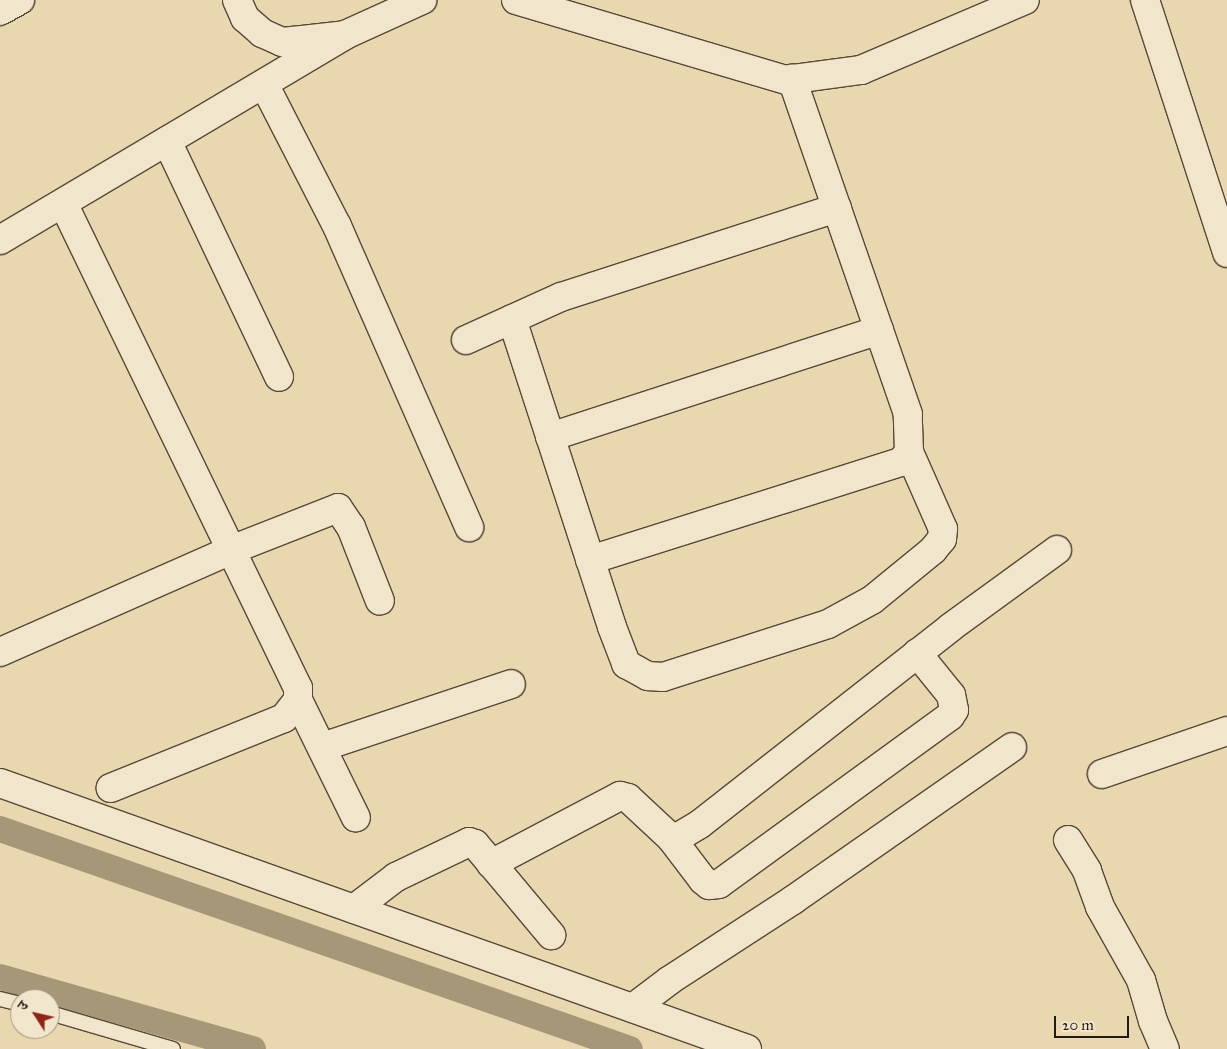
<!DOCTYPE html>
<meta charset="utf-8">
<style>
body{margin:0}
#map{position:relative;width:1227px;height:1049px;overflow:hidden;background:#e9d7af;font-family:"IM FELL Great Primer","Noto Serif Devanagari",serif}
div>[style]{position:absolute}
.canal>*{height:26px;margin:-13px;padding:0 13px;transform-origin:13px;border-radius:13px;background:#a69779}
.roads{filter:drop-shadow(1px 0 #564938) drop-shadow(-1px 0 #564938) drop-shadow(0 1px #564938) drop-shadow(0 -1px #564938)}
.lane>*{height:14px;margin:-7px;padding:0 7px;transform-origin:7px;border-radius:7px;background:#f1e5cb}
.street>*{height:28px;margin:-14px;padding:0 14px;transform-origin:14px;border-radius:14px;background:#f1e5cb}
.secondary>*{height:28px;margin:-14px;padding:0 14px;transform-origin:14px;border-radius:14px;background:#f1e5cb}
span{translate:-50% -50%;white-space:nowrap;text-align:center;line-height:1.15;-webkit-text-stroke:4px #f1e5cb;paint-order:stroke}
.north{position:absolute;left:10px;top:989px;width:50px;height:50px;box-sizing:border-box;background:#f1e5cb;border:1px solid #9f9481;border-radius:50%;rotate:305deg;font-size:14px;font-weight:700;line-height:20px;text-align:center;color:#251a11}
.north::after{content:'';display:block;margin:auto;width:18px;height:22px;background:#8f2418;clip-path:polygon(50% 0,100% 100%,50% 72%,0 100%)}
.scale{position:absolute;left:1054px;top:1016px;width:75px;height:22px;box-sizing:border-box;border:2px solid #251a11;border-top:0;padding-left:6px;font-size:15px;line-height:18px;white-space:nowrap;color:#251a11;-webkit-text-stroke:4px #f1e5cb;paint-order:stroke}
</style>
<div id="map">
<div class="canal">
<i style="left:0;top:829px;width:667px;rotate:19.25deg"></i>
<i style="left:0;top:977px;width:263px;rotate:15.9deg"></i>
</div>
<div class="roads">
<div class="lane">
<i style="left:0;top:999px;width:21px;rotate:14deg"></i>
<i style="left:50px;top:1013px;width:128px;rotate:16.3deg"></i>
</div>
<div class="street">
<i style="left:237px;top:0;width:20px;rotate:66deg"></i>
<i style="left:245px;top:18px;width:23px;rotate:41deg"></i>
<i style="left:262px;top:33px;width:22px;rotate:24deg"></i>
<i style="left:282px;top:42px;width:63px;rotate:-6.3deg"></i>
<i style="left:1145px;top:0;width:266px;rotate:72deg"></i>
<i style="left:0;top:11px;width:23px;rotate:-29deg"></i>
<i style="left:264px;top:84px;width:160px;rotate:62.8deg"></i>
<i style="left:337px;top:226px;width:329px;rotate:66.3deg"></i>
<i style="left:167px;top:141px;width:261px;rotate:64.6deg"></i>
<i style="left:63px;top:203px;width:539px;rotate:64.15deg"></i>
<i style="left:298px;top:688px;width:12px;rotate:90deg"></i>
<i style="left:298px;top:700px;width:23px;rotate:128deg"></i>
<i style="left:284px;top:718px;width:187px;rotate:158deg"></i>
<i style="left:512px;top:319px;width:324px;rotate:72deg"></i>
<i style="left:612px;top:627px;width:40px;rotate:69deg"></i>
<i style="left:626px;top:664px;width:25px;rotate:29deg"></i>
<i style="left:648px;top:676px;width:15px;rotate:4deg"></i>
<i style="left:663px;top:677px;width:173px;rotate:-17.8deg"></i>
<i style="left:828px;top:624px;width:50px;rotate:-28.6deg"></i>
<i style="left:872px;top:600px;width:79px;rotate:-39.3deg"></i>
<i style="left:933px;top:550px;width:14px;rotate:-51deg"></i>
<i style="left:942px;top:539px;width:10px;rotate:-84deg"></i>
<i style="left:943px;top:529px;width:84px;rotate:-113.8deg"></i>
<i style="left:466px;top:340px;width:104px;rotate:-24.4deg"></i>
<i style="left:561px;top:297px;width:290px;rotate:-17.9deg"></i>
<i style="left:550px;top:437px;width:346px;rotate:-18deg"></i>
<i style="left:590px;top:560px;width:326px;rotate:-17.5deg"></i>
<i style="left:901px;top:462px;width:13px;rotate:-51deg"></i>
<i style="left:909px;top:452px;width:38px;rotate:-92deg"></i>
<i style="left:908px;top:414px;width:355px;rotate:-109.1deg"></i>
<i style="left:0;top:652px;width:253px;rotate:-23.8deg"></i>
<i style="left:231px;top:550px;width:115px;rotate:-21.4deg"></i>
<i style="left:338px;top:508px;width:23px;rotate:56deg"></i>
<i style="left:351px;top:527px;width:79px;rotate:68.6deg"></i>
<i style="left:298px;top:700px;width:131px;rotate:63.8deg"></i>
<i style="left:322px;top:747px;width:199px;rotate:-18.4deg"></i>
<i style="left:1102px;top:774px;width:132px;rotate:-19deg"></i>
<i style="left:0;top:783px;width:793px;rotate:19.6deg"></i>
<i style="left:671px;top:838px;width:53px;rotate:52.7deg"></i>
<i style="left:703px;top:880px;width:8px;rotate:40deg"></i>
<i style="left:709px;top:885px;width:10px;rotate:-6deg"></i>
<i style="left:719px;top:884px;width:286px;rotate:-36deg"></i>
<i style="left:950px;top:716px;width:7px;rotate:-56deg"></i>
<i style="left:954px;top:710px;width:15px;rotate:-101deg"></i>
<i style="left:951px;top:695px;width:54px;rotate:-129deg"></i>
<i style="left:1068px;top:840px;width:36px;rotate:58deg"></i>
<i style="left:1087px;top:871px;width:38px;rotate:70deg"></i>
<i style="left:1100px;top:907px;width:84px;rotate:60.7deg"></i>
<i style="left:1141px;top:980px;width:43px;rotate:73.7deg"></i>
<i style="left:1153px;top:1021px;width:30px;rotate:67deg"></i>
<i style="left:491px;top:864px;width:146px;rotate:-27.8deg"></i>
<i style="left:620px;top:796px;width:8px;rotate:14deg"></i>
<i style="left:628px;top:798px;width:59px;rotate:42.9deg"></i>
<i style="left:671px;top:838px;width:9px;rotate:-13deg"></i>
<i style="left:680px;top:836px;width:23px;rotate:-31deg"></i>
<i style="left:700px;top:824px;width:319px;rotate:-38.1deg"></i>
<i style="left:951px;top:627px;width:131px;rotate:-36deg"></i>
<i style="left:354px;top:909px;width:53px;rotate:-37.3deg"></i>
<i style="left:396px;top:877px;width:81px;rotate:-25.6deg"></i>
<i style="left:469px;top:842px;width:6px;rotate:18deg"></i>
<i style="left:475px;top:844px;width:119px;rotate:50.1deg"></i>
<i style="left:633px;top:1008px;width:46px;rotate:-37.1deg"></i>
<i style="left:670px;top:980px;width:147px;rotate:-33deg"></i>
<i style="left:793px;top:900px;width:267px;rotate:-34.9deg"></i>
</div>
<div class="secondary">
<i style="left:516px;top:0;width:282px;rotate:16.5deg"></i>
<i style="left:786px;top:80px;width:76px;rotate:-7.6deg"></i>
<i style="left:861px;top:70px;width:178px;rotate:-23.1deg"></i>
<i style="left:0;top:240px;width:401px;rotate:-30.7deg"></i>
<i style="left:345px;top:35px;width:85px;rotate:-24.4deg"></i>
</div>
</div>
<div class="north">उ</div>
<div class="scale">20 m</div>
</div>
